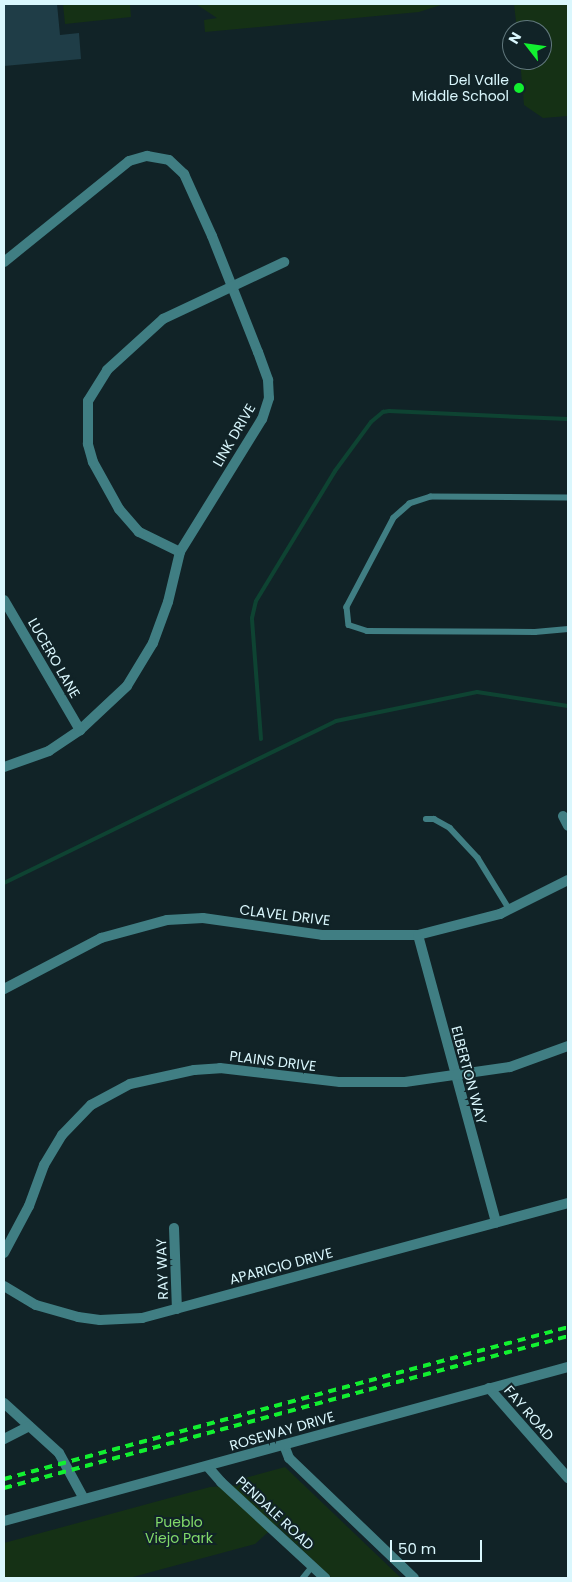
<!DOCTYPE html>
<style>
body{margin:0}
#map{position:relative;width:572px;height:1582px;overflow:hidden;background:#112327;font-family:Poppins,sans-serif}
div>[style]{position:absolute}
.green>*{inset:0;background:#153115}
.stream>*{height:4px;margin:-2px;padding:0 2px;transform-origin:2px;border-radius:2px;background:#0e4332}
.building>*{inset:0;background:#1f3d47}
.service>*{height:5.5px;margin:-2.75px;padding:0 2.75px;transform-origin:2.75px;border-radius:2.75px;background:#407e83}
.minor>*{height:10px;margin:-5px;padding:0 5px;transform-origin:5px;border-radius:5px;background:#407e83}
.tertiary>*{height:10px;margin:-5px;padding:0 5px;transform-origin:5px;border-radius:5px;background:#407e83}
.rail>*{height:4px;margin-top:-2px;transform-origin:0;background:repeating-linear-gradient(90deg,#12f030 0 8px,transparent 0 14px)}
.dots>*{width:14px;height:14px;translate:-50% -50%;box-sizing:border-box;border:2px solid #112327;border-radius:50%}
span{translate:-50% -50%;white-space:nowrap;text-align:center;line-height:1.15;-webkit-text-stroke:4px #112327;paint-order:stroke}
.poi-label{font-size:14px;color:#daf7fd}
.right{translate:-100% -50%;text-align:right}
.street-label{font-size:14px;color:#daf7fd}
.park-label{font-size:14px;color:#81d969}
.frame{position:absolute;inset:0;border:5px solid #daf7fd;pointer-events:none}
.north{position:absolute;left:502px;top:20px;width:50px;height:50px;box-sizing:border-box;background:#112327;border:1px solid #61787d;border-radius:50%;rotate:300deg;font-size:14px;font-weight:700;line-height:20px;text-align:center;color:#daf7fd}
.north::after{content:'';display:block;margin:auto;width:18px;height:22px;background:#12f030;clip-path:polygon(50% 0,100% 100%,50% 72%,0 100%)}
.scale{position:absolute;left:390px;top:1540px;width:92px;height:22px;box-sizing:border-box;border:2px solid #daf7fd;border-top:0;padding-left:6px;font-size:15px;line-height:18px;white-space:nowrap;color:#daf7fd;-webkit-text-stroke:4px #112327;paint-order:stroke}
</style>
<div id="map">
<div class="green">
<i style="clip-path:polygon(63px 4px,130px 4px,131px 17px,65px 24px)"></i>
<i style="clip-path:polygon(196px 4px,444px 4px,419px 12px,205px 32px,204px 20px,217px 18px)"></i>
<i style="clip-path:polygon(514px 4px,568px 4px,568px 116px,543px 118px,524px 105px,520px 60px,542px 60px,542px 30px,517px 30px)"></i>
<i style="clip-path:polygon(285px 1467px,401px 1578px,332px 1578px,276px 1525px,255px 1544px,129px 1578px,4px 1578px,4px 1543px,210px 1487px,239px 1485px,245px 1478px)"></i>
</div>
<div class="stream">
<i style="left:261px;top:739px;width:121px;rotate:-94.3deg"></i>
<i style="left:252px;top:618px;width:17px;rotate:-77deg"></i>
<i style="left:256px;top:601px;width:152px;rotate:-58.7deg"></i>
<i style="left:335px;top:471px;width:61px;rotate:-53.7deg"></i>
<i style="left:371px;top:422px;width:16px;rotate:-40deg"></i>
<i style="left:383px;top:412px;width:6px;rotate:-9deg"></i>
<i style="left:389px;top:411px;width:179px;rotate:2.6deg"></i>
<i style="left:4px;top:883px;width:369px;rotate:-26deg"></i>
<i style="left:336px;top:721px;width:144px;rotate:-11.6deg"></i>
<i style="left:477px;top:692px;width:92px;rotate:8.7deg"></i>
</div>
<div class="building">
<i style="clip-path:polygon(4px 4px,57px 4px,60px 35px,79px 33px,81px 59px,4px 66px)"></i>
</div>
<div class="service">
<i style="left:568px;top:498px;width:137px;rotate:-179.6deg"></i>
<i style="left:431px;top:497px;width:22px;rotate:162deg"></i>
<i style="left:410px;top:504px;width:21px;rotate:139deg"></i>
<i style="left:394px;top:518px;width:101px;rotate:117.8deg"></i>
<i style="left:347px;top:607px;width:18px;rotate:84deg"></i>
<i style="left:349px;top:625px;width:19px;rotate:18deg"></i>
<i style="left:367px;top:631px;width:168px;rotate:0.3deg"></i>
<i style="left:535px;top:632px;width:33px;rotate:-5deg"></i>
<i style="left:426px;top:819px;width:8px"></i>
<i style="left:434px;top:819px;width:18px;rotate:29deg"></i>
<i style="left:450px;top:828px;width:41px;rotate:47deg"></i>
<i style="left:478px;top:858px;width:61px;rotate:58.4deg"></i>
<i style="left:303px;top:1578px;width:14px;rotate:-51deg"></i>
</div>
<div class="minor">
<i style="left:4px;top:262px;width:161px;rotate:-38.9deg"></i>
<i style="left:129px;top:161px;width:19px;rotate:-16deg"></i>
<i style="left:147px;top:156px;width:22px;rotate:10deg"></i>
<i style="left:169px;top:160px;width:21px;rotate:43deg"></i>
<i style="left:184px;top:174px;width:68px;rotate:65.7deg"></i>
<i style="left:212px;top:236px;width:125px;rotate:68.4deg"></i>
<i style="left:258px;top:352px;width:30px;rotate:70deg"></i>
<i style="left:268px;top:380px;width:18px;rotate:87deg"></i>
<i style="left:269px;top:398px;width:22px;rotate:108deg"></i>
<i style="left:262px;top:419px;width:156px;rotate:121.7deg"></i>
<i style="left:180px;top:552px;width:51px;rotate:103.5deg"></i>
<i style="left:168px;top:602px;width:44px;rotate:110.1deg"></i>
<i style="left:153px;top:643px;width:50px;rotate:121.2deg"></i>
<i style="left:127px;top:686px;width:64px;rotate:136.9deg"></i>
<i style="left:80px;top:730px;width:37px;rotate:146deg"></i>
<i style="left:49px;top:751px;width:48px;rotate:160.4deg"></i>
<i style="left:180px;top:552px;width:46px;rotate:-154deg"></i>
<i style="left:139px;top:532px;width:30px;rotate:-131deg"></i>
<i style="left:119px;top:509px;width:54px;rotate:-119deg"></i>
<i style="left:93px;top:462px;width:19px;rotate:-106deg"></i>
<i style="left:88px;top:444px;width:43px;rotate:-90deg"></i>
<i style="left:88px;top:401px;width:36px;rotate:-58deg"></i>
<i style="left:107px;top:370px;width:76px;rotate:-42.3deg"></i>
<i style="left:163px;top:319px;width:134px;rotate:-25.2deg"></i>
<i style="left:4px;top:600px;width:151px;rotate:59.7deg"></i>
<i style="left:563px;top:816px;width:11px;rotate:63deg"></i>
<i style="left:418px;top:935px;width:298px;rotate:74.8deg"></i>
<i style="left:4px;top:989px;width:110px;rotate:-27.7deg"></i>
<i style="left:101px;top:938px;width:68px;rotate:-15.3deg"></i>
<i style="left:167px;top:920px;width:36px;rotate:-3deg"></i>
<i style="left:203px;top:918px;width:120px;rotate:8.1deg"></i>
<i style="left:322px;top:935px;width:96px"></i>
<i style="left:418px;top:935px;width:85px;rotate:-14.4deg"></i>
<i style="left:500px;top:914px;width:76px;rotate:-26.6deg"></i>
<i style="left:174px;top:1228px;width:81px;rotate:87.9deg"></i>
<i style="left:4px;top:1253px;width:53px;rotate:-62deg"></i>
<i style="left:29px;top:1206px;width:44px;rotate:-69.9deg"></i>
<i style="left:44px;top:1165px;width:35px;rotate:-59deg"></i>
<i style="left:62px;top:1135px;width:42px;rotate:-46deg"></i>
<i style="left:91px;top:1105px;width:44px;rotate:-28.3deg"></i>
<i style="left:130px;top:1084px;width:66px;rotate:-12.3deg"></i>
<i style="left:194px;top:1070px;width:26px;rotate:-4deg"></i>
<i style="left:220px;top:1068px;width:121px;rotate:6.7deg"></i>
<i style="left:340px;top:1082px;width:65px"></i>
<i style="left:405px;top:1082px;width:106px;rotate:-8.1deg"></i>
<i style="left:510px;top:1067px;width:62px;rotate:-19.9deg"></i>
<i style="left:4px;top:1286px;width:37px;rotate:31deg"></i>
<i style="left:36px;top:1305px;width:44px;rotate:15.9deg"></i>
<i style="left:78px;top:1317px;width:22px;rotate:8deg"></i>
<i style="left:100px;top:1320px;width:42px;rotate:-2.7deg"></i>
<i style="left:142px;top:1318px;width:441px;rotate:-15.1deg"></i>
<i style="left:489px;top:1388px;width:120px;rotate:48.7deg"></i>
<i style="left:284px;top:1445px;width:14px;rotate:69deg"></i>
<i style="left:289px;top:1458px;width:173px;rotate:43.8deg"></i>
</div>
<div class="tertiary">
<i style="left:4px;top:1403px;width:74px;rotate:42.3deg"></i>
<i style="left:59px;top:1453px;width:52px;rotate:61.5deg"></i>
<i style="left:4px;top:1439px;width:28px;rotate:-27deg"></i>
<i style="left:208px;top:1467px;width:20px;rotate:49deg"></i>
<i style="left:221px;top:1482px;width:142px;rotate:42.7deg"></i>
<i style="left:4px;top:1521px;width:585px;rotate:-15.27deg"></i>
</div>
<div class="rail">
<i style="left:4px;top:1479px;width:584px;rotate:-15.08deg"></i>
<i style="left:4px;top:1488px;width:584px;rotate:-15.08deg"></i>
</div>
<div class="dots">
<i style="left:519px;top:88px;background:#12f030"></i>
</div>
<div class="poi-label">
<span class="right" style="left:509px;top:88px">Del Valle<br>Middle School</span>
</div>
<div class="street-label">
<span style="left:234px;top:435px;rotate:-60deg">LINK DRIVE</span>
<span style="left:54px;top:658px;rotate:60deg">LUCERO LANE</span>
<span style="left:285px;top:915px;rotate:7deg">CLAVEL DRIVE</span>
<span style="left:273px;top:1061px;rotate:7deg">PLAINS DRIVE</span>
<span style="left:469px;top:1075px;rotate:75deg">ELBERTON WAY</span>
<span style="left:281px;top:1266px;rotate:-15deg">APARICIO DRIVE</span>
<span style="left:162px;top:1269px;rotate:-92deg">RAY WAY</span>
<span style="left:529px;top:1413px;rotate:49deg">FAY ROAD</span>
<span style="left:282px;top:1431px;rotate:-16deg">ROSEWAY DRIVE</span>
<span style="left:275px;top:1513px;rotate:43deg">PENDALE ROAD</span>
</div>
<div class="park-label">
<span style="left:179px;top:1530px">Pueblo<br>Viejo Park</span>
</div>
<div class="frame"></div>
<div class="north">N</div>
<div class="scale">50 m</div>
</div>
